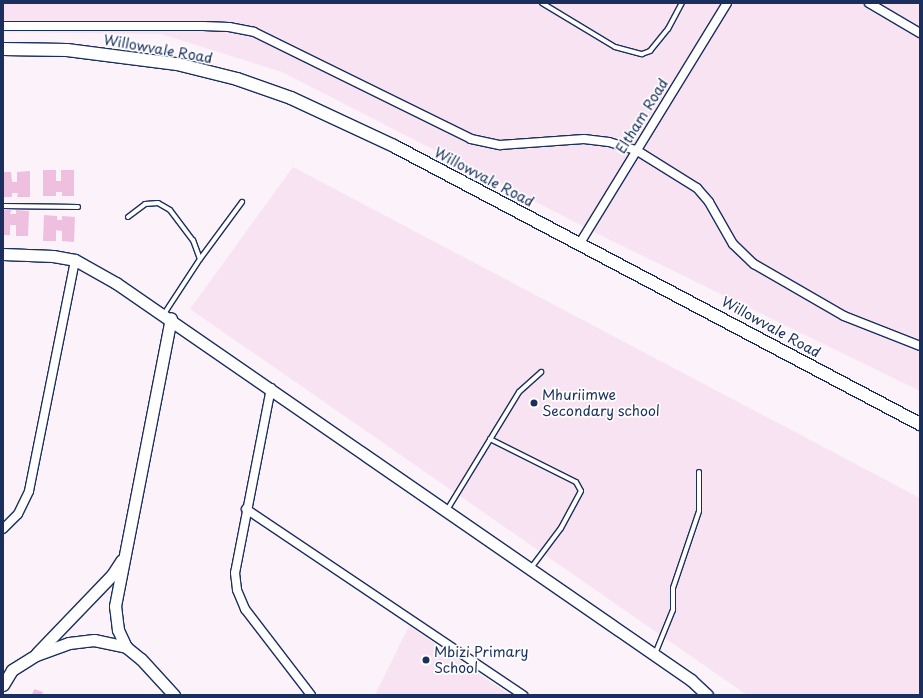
<!DOCTYPE html>
<style>
body{margin:0}
#map{position:relative;width:923px;height:698px;overflow:hidden;background:#fcf2f9;font-family:"Playpen Sans",sans-serif}
div>[style]{position:absolute}
.built>*{inset:0;background:#f8e3f2}
.building>*{inset:0;background:#efbfe0}
.roads{filter:drop-shadow(1px 0 #1b2f5e) drop-shadow(-1px 0 #1b2f5e) drop-shadow(0 1px #1b2f5e) drop-shadow(0 -1px #1b2f5e)}
.service>*{height:4px;margin:-2px;padding:0 2px;transform-origin:2px;border-radius:2px;background:#fff}
.minor>*{height:8px;margin:-4px;padding:0 4px;transform-origin:4px;border-radius:4px;background:#fff}
.tertiary>*{height:11px;margin:-5.5px;padding:0 5.5px;transform-origin:5.5px;border-radius:5.5px;background:#fff}
.secondary>*{height:12px;margin:-6px;padding:0 6px;transform-origin:6px;border-radius:6px;background:#fff}
.dots>*{width:11px;height:11px;translate:-50% -50%;box-sizing:border-box;border:2px solid #fff;border-radius:50%}
span{translate:-50% -50%;white-space:nowrap;text-align:center;line-height:1.15;-webkit-text-stroke:3.5px #fff;paint-order:stroke}
.street-label{font-size:14px;color:#1b2f5e}
.poi-label{font-size:14px;color:#1b2f5e}
.left{translate:0 -50%;text-align:left}
.frame{position:absolute;inset:0;border:4px solid #1b2f5e;pointer-events:none}
</style>
<div id="map">
<div class="built">
<i style="clip-path:polygon(3px 3px,920px 3px,920px 391px,604px 237px,282px 72px,161px 34px,3px 32px)"></i>
<i style="clip-path:polygon(293px 167px,920px 498px,920px 695px,747px 695px,190px 309px)"></i>
<i style="clip-path:polygon(409px 626px,510px 695px,375px 695px)"></i>
</div>
<div class="building">
<i style="clip-path:polygon(43px 170px,56px 170px,56px 181px,61px 181px,61px 170px,74px 170px,74px 196px,62px 196px,62px 192px,56px 192px,56px 196px,43px 196px)"></i>
<i style="clip-path:polygon(30px 171px,30px 197px,17px 197px,18px 193px,12px 193px,12px 197px,3px 197px,3px 172px,11px 172px,12px 182px,17px 182px,17px 172px)"></i>
<i style="clip-path:polygon(3px 210px,11px 210px,10px 214px,16px 214px,16px 210px,29px 211px,28px 236px,16px 236px,16px 225px,10px 225px,10px 235px,3px 235px)"></i>
<i style="clip-path:polygon(44px 215px,57px 216px,57px 220px,62px 220px,62px 216px,75px 217px,74px 242px,62px 241px,62px 231px,56px 230px,56px 241px,43px 241px)"></i>
<i style="clip-path:polygon(34px 689px,43px 692px,42px 695px,32px 695px)"></i>
</div>
<div class="roads">
<div class="service">
<i style="left:542px;top:3px;width:85px;rotate:31.1deg"></i>
<i style="left:615px;top:47px;width:28px;rotate:15deg"></i>
<i style="left:642px;top:54px;width:9px;rotate:-21deg"></i>
<i style="left:650px;top:51px;width:28px;rotate:-51deg"></i>
<i style="left:668px;top:29px;width:30px;rotate:-62deg"></i>
<i style="left:3px;top:206px;width:75px;rotate:0.8deg"></i>
<i style="left:128px;top:217px;width:21px;rotate:-37deg"></i>
<i style="left:145px;top:204px;width:13px;rotate:-4deg"></i>
<i style="left:158px;top:203px;width:14px;rotate:30deg"></i>
<i style="left:170px;top:210px;width:38px;rotate:53deg"></i>
<i style="left:193px;top:240px;width:20px;rotate:70deg"></i>
<i style="left:164px;top:314px;width:66px;rotate:-56.8deg"></i>
<i style="left:200px;top:259px;width:71px;rotate:-53.6deg"></i>
<i style="left:490px;top:439px;width:96px;rotate:26.6deg"></i>
<i style="left:576px;top:482px;width:10px;rotate:61deg"></i>
<i style="left:581px;top:491px;width:42px;rotate:118.4deg"></i>
<i style="left:561px;top:528px;width:50px;rotate:126.9deg"></i>
<i style="left:447px;top:510px;width:138px;rotate:-58.6deg"></i>
<i style="left:519px;top:392px;width:30px;rotate:-42deg"></i>
<i style="left:655px;top:654px;width:48px;rotate:-67.8deg"></i>
<i style="left:673px;top:610px;width:22px;rotate:-90deg"></i>
<i style="left:673px;top:588px;width:81px;rotate:-71.3deg"></i>
<i style="left:699px;top:511px;width:39px;rotate:-90deg"></i>
</div>
<div class="minor">
<i style="left:869px;top:3px;width:59px;rotate:30.5deg"></i>
<i style="left:3px;top:26px;width:200px"></i>
<i style="left:203px;top:26px;width:26px;rotate:2deg"></i>
<i style="left:229px;top:27px;width:25px;rotate:11deg"></i>
<i style="left:254px;top:32px;width:242px;rotate:26.2deg"></i>
<i style="left:471px;top:139px;width:30px;rotate:12deg"></i>
<i style="left:500px;top:145px;width:84px;rotate:-4.1deg"></i>
<i style="left:584px;top:139px;width:25px;rotate:7deg"></i>
<i style="left:609px;top:142px;width:28px;rotate:17deg"></i>
<i style="left:636px;top:150px;width:72px;rotate:31.9deg"></i>
<i style="left:697px;top:188px;width:18px;rotate:49deg"></i>
<i style="left:709px;top:202px;width:48px;rotate:60.3deg"></i>
<i style="left:733px;top:244px;width:29px;rotate:44deg"></i>
<i style="left:754px;top:264px;width:104px;rotate:30deg"></i>
<i style="left:844px;top:316px;width:82px;rotate:21.5deg"></i>
<i style="left:580px;top:243px;width:281px;rotate:-58.5deg"></i>
<i style="left:271px;top:388px;width:188px;rotate:101deg"></i>
<i style="left:235px;top:573px;width:17px;rotate:83deg"></i>
<i style="left:237px;top:590px;width:21px;rotate:67deg"></i>
<i style="left:245px;top:609px;width:108px;rotate:52.5deg"></i>
<i style="left:246px;top:509px;width:334px;rotate:33.9deg"></i>
<i style="left:3px;top:529px;width:21px;rotate:-45deg"></i>
<i style="left:18px;top:514px;width:25px;rotate:-64deg"></i>
<i style="left:29px;top:491px;width:236px;rotate:-78.7deg"></i>
</div>
<div class="tertiary">
<i style="left:3px;top:254px;width:50px;rotate:2.3deg"></i>
<i style="left:53px;top:256px;width:22px;rotate:10deg"></i>
<i style="left:75px;top:260px;width:47px;rotate:29.3deg"></i>
<i style="left:116px;top:283px;width:699px;rotate:34.62deg"></i>
<i style="left:691px;top:680px;width:22px;rotate:43deg"></i>
<i style="left:126px;top:647px;width:19px;rotate:-115deg"></i>
<i style="left:118px;top:630px;width:24px;rotate:-97deg"></i>
<i style="left:115px;top:606px;width:293px;rotate:-79deg"></i>
<i style="left:37px;top:653px;width:108px;rotate:-46.1deg"></i>
<i style="left:112px;top:575px;width:17px;rotate:-57deg"></i>
<i style="left:3px;top:685px;width:17px;rotate:-59deg"></i>
<i style="left:12px;top:670px;width:28px;rotate:-32deg"></i>
<i style="left:36px;top:655px;width:35px;rotate:-20deg"></i>
<i style="left:69px;top:643px;width:25px;rotate:-7deg"></i>
<i style="left:94px;top:640px;width:33px;rotate:12deg"></i>
<i style="left:126px;top:647px;width:19px;rotate:39deg"></i>
<i style="left:141px;top:659px;width:49px;rotate:47.5deg"></i>
</div>
<div class="secondary">
<i style="left:3px;top:49px;width:64px;rotate:0.9deg"></i>
<i style="left:67px;top:50px;width:111px;rotate:7.3deg"></i>
<i style="left:177px;top:64px;width:62px;rotate:14deg"></i>
<i style="left:237px;top:79px;width:57px;rotate:19.4deg"></i>
<i style="left:291px;top:98px;width:114px;rotate:25deg"></i>
<i style="left:394px;top:146px;width:595px;rotate:27.86deg"></i>
</div>
</div>
<div class="dots">
<i style="left:534px;top:403px;background:#1b2f5e"></i>
<i style="left:426px;top:660px;background:#1b2f5e"></i>
</div>
<div class="street-label">
<span style="left:158px;top:49px;rotate:10deg">Willowvale Road</span>
<span style="left:642px;top:116px;rotate:-58deg">Eltham Road</span>
<span style="left:484px;top:177px;rotate:28deg">Willowvale Road</span>
<span style="left:771px;top:327px;rotate:29deg">Willowvale Road</span>
</div>
<div class="poi-label">
<span class="left" style="left:542px;top:403px">Mhuriimwe<br>Secondary school</span>
<span class="left" style="left:434px;top:660px">Mbizi Primary<br>School</span>
</div>
<div class="frame"></div>
</div>
